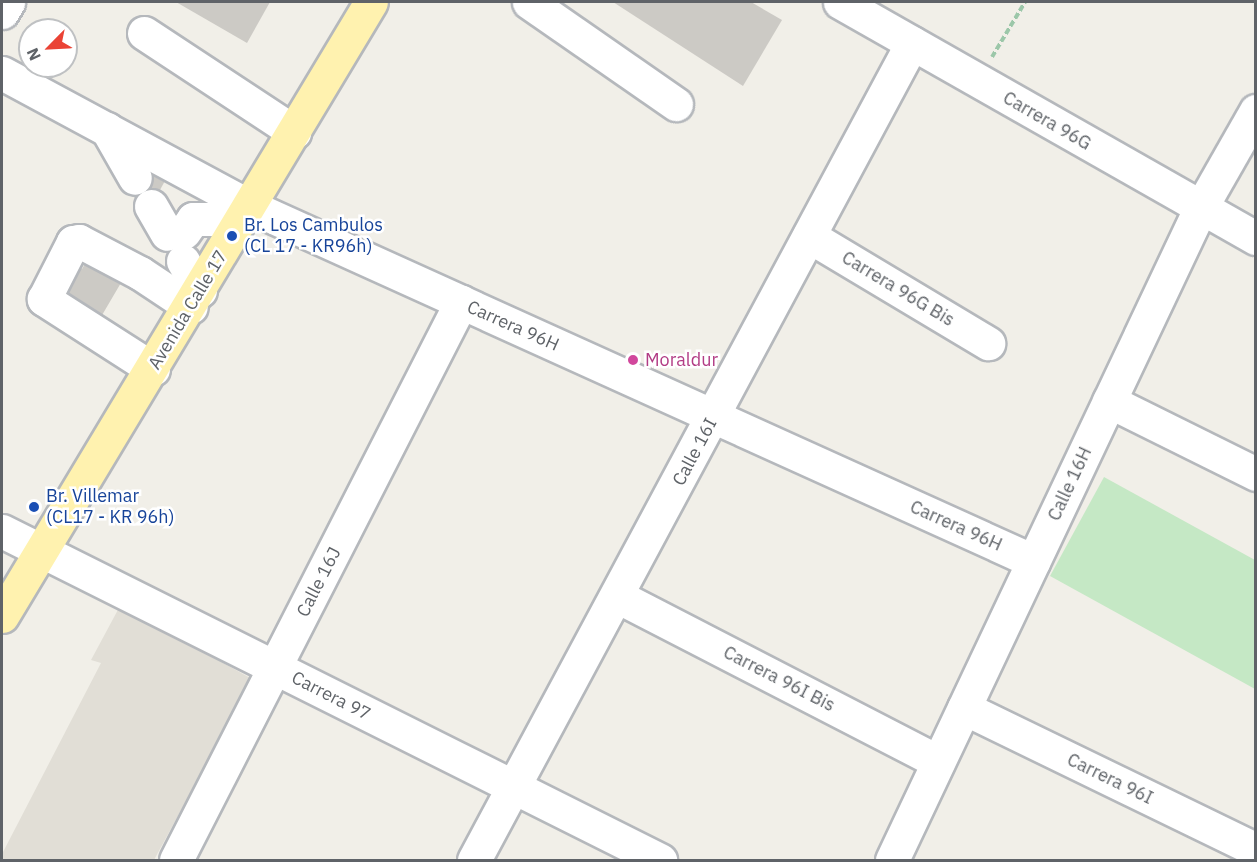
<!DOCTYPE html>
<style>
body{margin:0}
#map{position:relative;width:1257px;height:862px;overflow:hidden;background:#f1efe8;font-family:"IBM Plex Sans",sans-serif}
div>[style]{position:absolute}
.education>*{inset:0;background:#e1ded6}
.green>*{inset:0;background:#c5e8c5}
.building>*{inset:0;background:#cccac5;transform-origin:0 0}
.path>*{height:4px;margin-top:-2px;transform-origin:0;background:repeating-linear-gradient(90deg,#9cc7a9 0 6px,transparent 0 9px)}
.roads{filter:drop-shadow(2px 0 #b5b8bc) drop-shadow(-2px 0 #b5b8bc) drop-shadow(0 2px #b5b8bc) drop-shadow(0 -2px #b5b8bc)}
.minor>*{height:33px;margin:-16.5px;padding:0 16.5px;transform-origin:16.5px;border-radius:16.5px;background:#fff}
.major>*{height:33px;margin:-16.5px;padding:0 16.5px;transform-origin:16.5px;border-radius:16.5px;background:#fff2af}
.dots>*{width:16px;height:16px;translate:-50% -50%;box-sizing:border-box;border:3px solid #fff;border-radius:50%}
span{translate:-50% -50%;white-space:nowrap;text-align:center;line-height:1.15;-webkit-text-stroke:5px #fff;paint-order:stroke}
.street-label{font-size:18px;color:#5f6368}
.transit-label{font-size:18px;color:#164399}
.left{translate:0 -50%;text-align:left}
.hotel-label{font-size:18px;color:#b23c85}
.frame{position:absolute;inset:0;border:3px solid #5f6368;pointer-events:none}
.north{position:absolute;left:18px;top:18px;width:60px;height:60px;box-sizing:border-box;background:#fff;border:2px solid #bfc1c3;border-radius:50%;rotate:246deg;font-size:16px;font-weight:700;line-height:24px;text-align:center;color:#5f6368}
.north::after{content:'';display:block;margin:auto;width:21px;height:27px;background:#ea4335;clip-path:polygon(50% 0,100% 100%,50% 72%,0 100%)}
</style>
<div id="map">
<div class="education">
<i style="clip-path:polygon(120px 606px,252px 679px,154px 860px,2px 860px,2px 854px,101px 663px,91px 660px)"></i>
</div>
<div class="green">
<i style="clip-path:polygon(1104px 477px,1255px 560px,1255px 689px,1050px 576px)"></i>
</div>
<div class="building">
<i style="clip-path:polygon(176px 2px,270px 2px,247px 43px)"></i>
<i style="clip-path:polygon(613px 2px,751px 2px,782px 20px,743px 86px)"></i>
<i style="left:139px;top:168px;width:29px;height:28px;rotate:29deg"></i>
<i style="clip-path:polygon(90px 255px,125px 276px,98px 322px,50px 293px,69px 261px,82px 269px)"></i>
</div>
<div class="path">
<i style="left:992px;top:57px;width:64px;rotate:-59deg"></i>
</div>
<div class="roads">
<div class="minor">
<i style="left:529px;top:2px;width:179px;rotate:34.8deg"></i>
<i style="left:840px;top:2px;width:478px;rotate:29.6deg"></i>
<i style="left:2px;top:12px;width:12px;rotate:-59deg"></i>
<i style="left:144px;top:33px;width:180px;rotate:33.4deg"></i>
<i style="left:2px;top:73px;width:281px;rotate:28.3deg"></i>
<i style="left:249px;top:206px;width:861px;rotate:24.36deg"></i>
<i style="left:107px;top:129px;width:56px;rotate:60.3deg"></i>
<i style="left:151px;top:206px;width:32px;rotate:60deg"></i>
<i style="left:184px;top:232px;width:16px;rotate:-55deg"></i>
<i style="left:193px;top:219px;width:48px"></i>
<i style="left:809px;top:236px;width:209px;rotate:30.9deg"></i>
<i style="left:183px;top:261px;width:34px;rotate:60deg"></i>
<i style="left:153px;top:369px;width:130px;rotate:-147.3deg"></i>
<i style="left:44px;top:299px;width:64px;rotate:-63deg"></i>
<i style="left:73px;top:242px;width:6px;rotate:-9deg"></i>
<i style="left:79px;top:241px;width:69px;rotate:27.7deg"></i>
<i style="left:140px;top:273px;width:61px;rotate:33.7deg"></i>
<i style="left:1109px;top:401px;width:164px;rotate:26.4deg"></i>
<i style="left:2px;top:531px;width:736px;rotate:26.57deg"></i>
<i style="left:619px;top:597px;width:359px;rotate:27.3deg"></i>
<i style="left:964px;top:708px;width:325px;rotate:25.9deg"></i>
<i style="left:176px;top:860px;width:627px;rotate:-62.94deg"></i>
<i style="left:474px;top:860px;width:927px;rotate:-61.8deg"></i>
<i style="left:892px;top:860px;width:720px;rotate:-64.68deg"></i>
<i style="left:1200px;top:209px;width:113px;rotate:-60.3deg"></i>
</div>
<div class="major">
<i style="left:2px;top:616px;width:716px;rotate:-59deg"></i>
</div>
</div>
<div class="dots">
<i style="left:232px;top:236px;background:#1a4fb4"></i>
<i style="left:633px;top:360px;background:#d1479c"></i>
<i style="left:34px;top:507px;background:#1a4fb4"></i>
</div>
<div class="street-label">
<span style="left:1047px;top:121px;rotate:30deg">Carrera 96G</span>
<span style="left:898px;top:289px;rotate:31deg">Carrera 96G Bis</span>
<span style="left:188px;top:310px;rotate:-59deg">Avenida Calle 17</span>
<span style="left:513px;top:326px;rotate:24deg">Carrera 96H</span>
<span style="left:695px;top:452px;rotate:-62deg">Calle 16I</span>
<span style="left:1070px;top:484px;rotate:-65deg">Calle 16H</span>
<span style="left:956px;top:526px;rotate:24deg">Carrera 96H</span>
<span style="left:319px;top:582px;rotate:-63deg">Calle 16J</span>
<span style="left:779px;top:679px;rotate:27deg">Carrera 96I Bis</span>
<span style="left:331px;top:696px;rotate:27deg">Carrera 97</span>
<span style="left:1110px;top:779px;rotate:26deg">Carrera 96I</span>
</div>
<div class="transit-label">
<span class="left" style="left:244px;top:236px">Br. Los Cambulos<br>(CL 17 - KR96h)</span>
<span class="left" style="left:46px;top:507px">Br. Villemar<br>(CL17 - KR 96h)</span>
</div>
<div class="hotel-label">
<span class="left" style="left:645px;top:360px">Moraldur</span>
</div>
<div class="frame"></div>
<div class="north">N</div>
</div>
